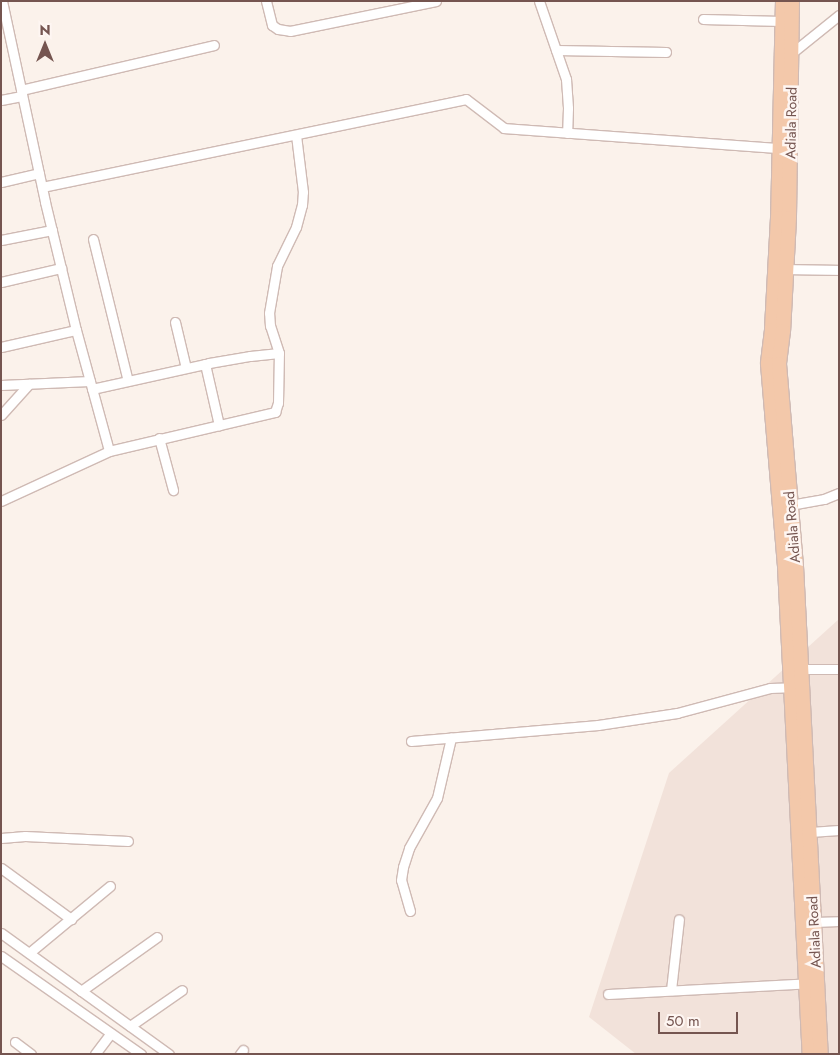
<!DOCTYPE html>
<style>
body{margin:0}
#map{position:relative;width:840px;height:1055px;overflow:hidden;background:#fbf2eb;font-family:Jost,sans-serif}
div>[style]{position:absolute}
.residential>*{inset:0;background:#f2e2da}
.roads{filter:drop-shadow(1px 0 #cfbab4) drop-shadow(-1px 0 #cfbab4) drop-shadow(0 1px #cfbab4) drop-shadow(0 -1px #cfbab4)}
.street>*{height:9px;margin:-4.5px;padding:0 4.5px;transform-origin:4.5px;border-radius:4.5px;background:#fff}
.primary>*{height:14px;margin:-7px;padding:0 7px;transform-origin:7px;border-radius:7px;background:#f3c8aa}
span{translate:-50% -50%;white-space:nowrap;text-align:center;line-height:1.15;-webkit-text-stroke:5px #fef6f2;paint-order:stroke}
.street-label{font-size:14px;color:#755550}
.frame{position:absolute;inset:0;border:2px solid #755550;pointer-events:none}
.north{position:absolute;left:20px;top:20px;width:50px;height:50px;-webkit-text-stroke:4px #fef6f2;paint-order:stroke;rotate:0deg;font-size:14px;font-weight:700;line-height:20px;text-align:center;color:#755550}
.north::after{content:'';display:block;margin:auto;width:18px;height:22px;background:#755550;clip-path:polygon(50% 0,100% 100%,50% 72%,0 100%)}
.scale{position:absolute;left:658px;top:1012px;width:80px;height:22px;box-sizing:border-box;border:2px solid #755550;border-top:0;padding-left:6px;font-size:15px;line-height:18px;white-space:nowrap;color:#755550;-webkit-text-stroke:4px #fef6f2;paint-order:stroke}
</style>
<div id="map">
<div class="residential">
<i style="clip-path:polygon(839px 619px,839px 1054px,636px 1054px,589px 1017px,669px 773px)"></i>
</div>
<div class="roads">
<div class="street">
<i style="left:2px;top:1px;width:206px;rotate:77.9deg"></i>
<i style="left:45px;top:202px;width:132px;rotate:76.4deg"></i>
<i style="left:76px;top:330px;width:125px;rotate:74.7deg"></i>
<i style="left:266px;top:1px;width:25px;rotate:76deg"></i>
<i style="left:272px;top:25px;width:7px;rotate:34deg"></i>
<i style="left:278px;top:29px;width:12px;rotate:9deg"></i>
<i style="left:290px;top:31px;width:149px;rotate:-11.6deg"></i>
<i style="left:539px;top:1px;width:83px;rotate:70.9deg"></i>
<i style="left:566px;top:79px;width:29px;rotate:86deg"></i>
<i style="left:568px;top:108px;width:25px;rotate:92deg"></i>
<i style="left:703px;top:19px;width:79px;rotate:1.5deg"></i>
<i style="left:556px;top:50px;width:110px;rotate:1deg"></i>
<i style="left:793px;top:52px;width:59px;rotate:-38.8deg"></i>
<i style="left:21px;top:90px;width:198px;rotate:-13.1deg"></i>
<i style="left:1px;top:100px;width:21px;rotate:-11deg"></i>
<i style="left:1px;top:182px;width:39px;rotate:-13deg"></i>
<i style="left:42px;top:187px;width:433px;rotate:-11.7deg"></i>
<i style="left:466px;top:99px;width:48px;rotate:37.3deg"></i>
<i style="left:504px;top:128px;width:276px;rotate:4.2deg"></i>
<i style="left:93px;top:239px;width:146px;rotate:76.2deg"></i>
<i style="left:1px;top:240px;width:52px;rotate:-11.1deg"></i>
<i style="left:786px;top:269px;width:53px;rotate:1.1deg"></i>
<i style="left:1px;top:282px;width:62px;rotate:-13.1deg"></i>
<i style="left:175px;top:322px;width:47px;rotate:76.6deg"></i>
<i style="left:1px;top:347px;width:77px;rotate:-12.8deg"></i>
<i style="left:205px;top:364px;width:63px;rotate:77.1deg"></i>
<i style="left:1px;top:385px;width:89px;rotate:-2.6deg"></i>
<i style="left:92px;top:389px;width:120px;rotate:-12.5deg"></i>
<i style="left:209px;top:363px;width:42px;rotate:-9.7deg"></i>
<i style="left:250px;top:356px;width:29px;rotate:-6deg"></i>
<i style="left:1px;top:415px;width:42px;rotate:-47.9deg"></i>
<i style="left:159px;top:438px;width:54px;rotate:74.9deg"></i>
<i style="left:1px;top:501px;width:119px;rotate:-24.8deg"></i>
<i style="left:109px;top:451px;width:171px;rotate:-13.2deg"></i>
<i style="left:275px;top:412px;width:9px;rotate:-72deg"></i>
<i style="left:278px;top:403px;width:50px;rotate:-88.9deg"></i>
<i style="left:279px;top:353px;width:28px;rotate:-108deg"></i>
<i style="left:270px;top:326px;width:13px;rotate:-94deg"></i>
<i style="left:269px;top:313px;width:48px;rotate:-80.3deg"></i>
<i style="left:277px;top:266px;width:43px;rotate:-64deg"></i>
<i style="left:296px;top:227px;width:23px;rotate:-75deg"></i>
<i style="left:302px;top:205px;width:13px;rotate:-86deg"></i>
<i style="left:303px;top:192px;width:57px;rotate:-97deg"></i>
<i style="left:790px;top:505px;width:35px;rotate:-10deg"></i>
<i style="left:824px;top:499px;width:16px;rotate:-22deg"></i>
<i style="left:802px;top:669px;width:37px"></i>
<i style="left:411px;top:741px;width:188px;rotate:-4.9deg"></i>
<i style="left:598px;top:725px;width:80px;rotate:-8.6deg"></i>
<i style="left:677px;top:713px;width:96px;rotate:-15deg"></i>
<i style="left:770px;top:688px;width:25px;rotate:-2deg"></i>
<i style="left:810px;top:832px;width:29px;rotate:-4deg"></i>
<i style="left:1px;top:838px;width:24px;rotate:-5deg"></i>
<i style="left:25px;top:836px;width:103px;rotate:2.8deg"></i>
<i style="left:1px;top:868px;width:87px;rotate:36.1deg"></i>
<i style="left:410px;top:911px;width:32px;rotate:-106deg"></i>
<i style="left:401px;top:880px;width:13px;rotate:-81deg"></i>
<i style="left:403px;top:867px;width:20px;rotate:-72deg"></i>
<i style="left:409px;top:848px;width:57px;rotate:-60.8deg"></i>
<i style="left:437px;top:798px;width:62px;rotate:-76.9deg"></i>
<i style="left:814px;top:922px;width:25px;rotate:-2deg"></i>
<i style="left:1px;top:933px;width:207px;rotate:35.8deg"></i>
<i style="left:29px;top:953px;width:105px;rotate:-39.6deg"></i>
<i style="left:1px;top:956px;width:171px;rotate:35deg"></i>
<i style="left:671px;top:990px;width:71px;rotate:-83.6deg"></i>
<i style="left:81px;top:991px;width:93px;rotate:-35.4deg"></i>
<i style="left:608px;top:994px;width:201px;rotate:-3.1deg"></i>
<i style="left:130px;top:1026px;width:63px;rotate:-34.7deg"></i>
<i style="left:15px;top:1042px;width:20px;rotate:37deg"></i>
<i style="left:95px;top:1054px;width:26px;rotate:-53deg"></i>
<i style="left:240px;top:1054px;width:5px;rotate:-53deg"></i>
</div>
<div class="primary">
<i style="left:783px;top:1px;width:217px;rotate:91.3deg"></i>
<i style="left:778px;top:218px;width:112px;rotate:93.1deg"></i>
<i style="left:772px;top:330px;width:34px;rotate:97deg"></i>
<i style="left:768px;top:364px;width:204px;rotate:85.2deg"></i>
<i style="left:785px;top:567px;width:488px;rotate:87.1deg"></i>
<i style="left:792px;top:1px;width:217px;rotate:90.8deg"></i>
<i style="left:789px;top:218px;width:113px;rotate:93deg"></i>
<i style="left:783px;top:331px;width:33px;rotate:97deg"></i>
<i style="left:779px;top:364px;width:203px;rotate:85.2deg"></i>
<i style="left:796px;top:566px;width:489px;rotate:87.1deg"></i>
</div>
</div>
<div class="street-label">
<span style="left:791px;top:123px;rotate:-89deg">Adiala Road</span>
<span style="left:792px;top:527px;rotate:-95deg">Adiala Road</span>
<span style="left:814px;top:932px;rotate:-93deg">Adiala Road</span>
</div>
<div class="frame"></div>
<div class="north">N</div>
<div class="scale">50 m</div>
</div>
